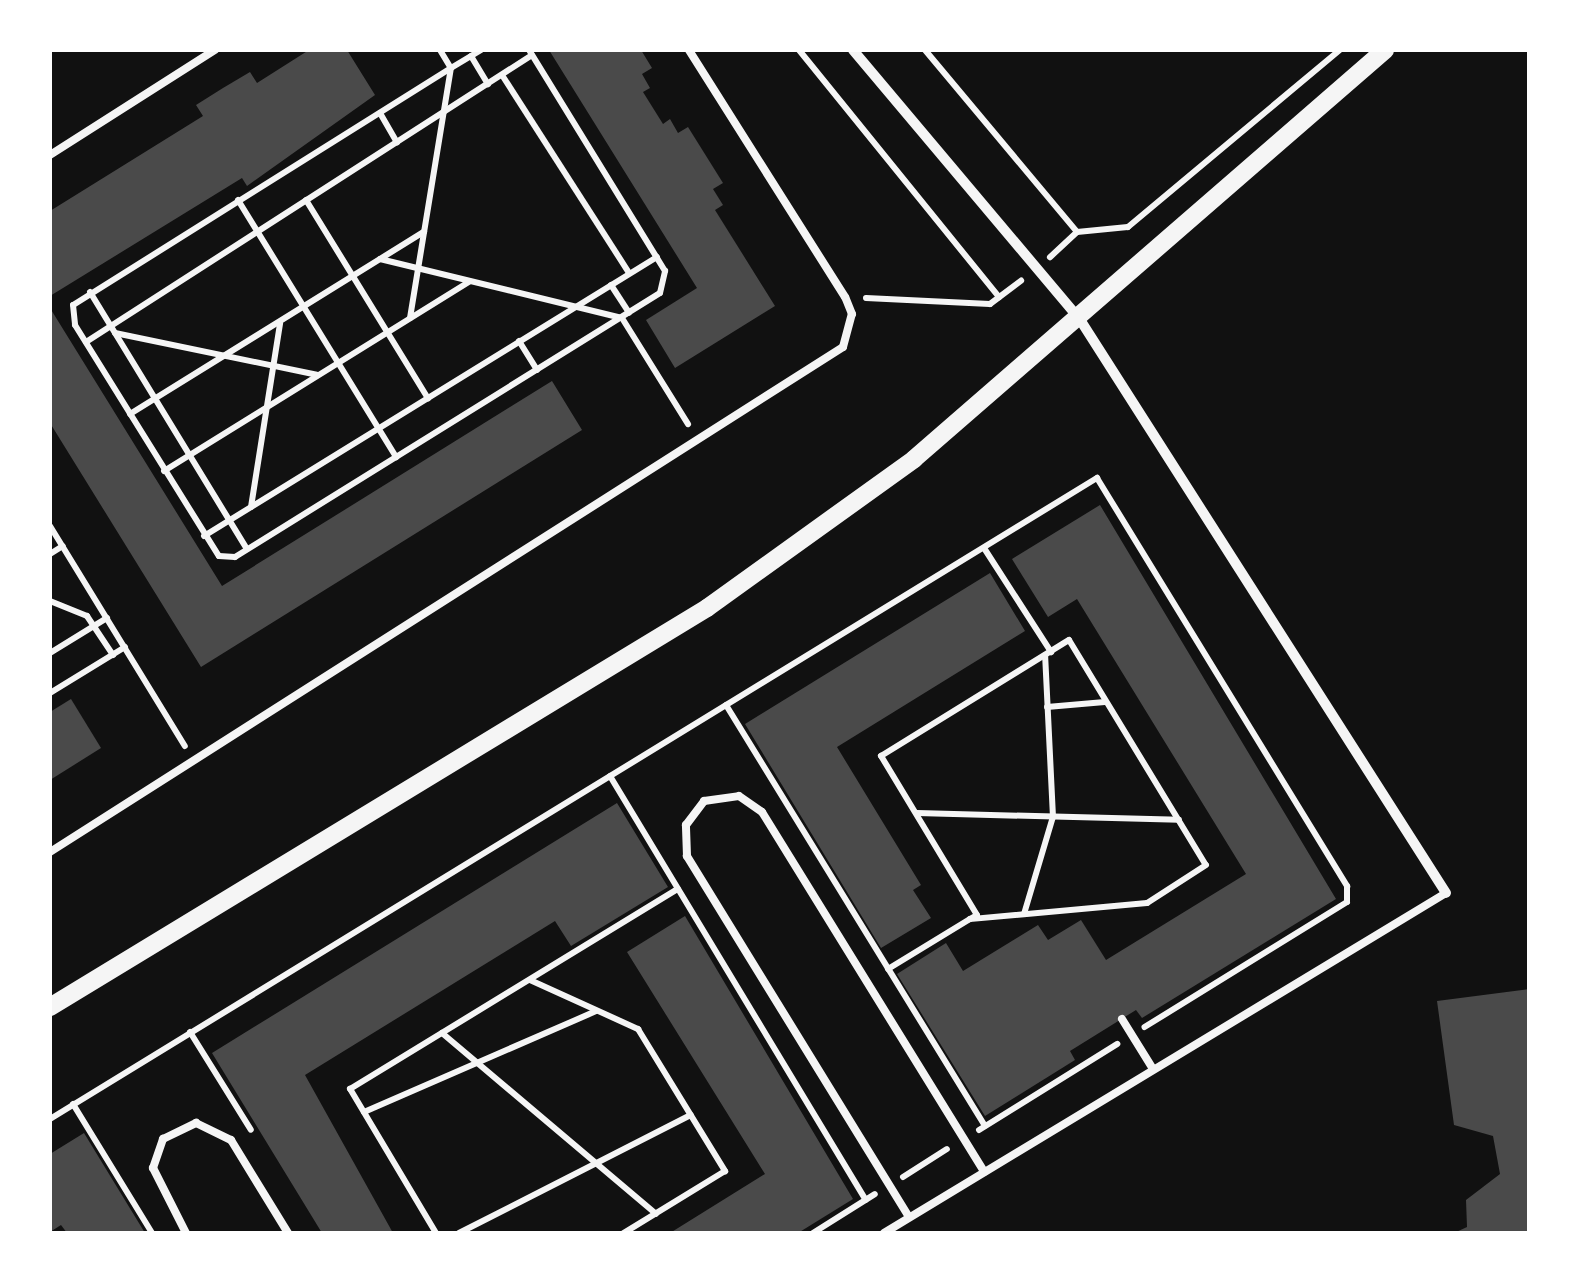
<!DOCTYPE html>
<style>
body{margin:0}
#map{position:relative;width:1579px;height:1283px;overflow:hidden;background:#111;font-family:"DM Sans",sans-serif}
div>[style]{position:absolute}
.building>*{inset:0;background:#4a4a4a}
.path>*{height:6px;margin:-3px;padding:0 3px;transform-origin:3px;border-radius:3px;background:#f5f5f5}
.service>*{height:8px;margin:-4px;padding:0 4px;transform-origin:4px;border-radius:4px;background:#f5f5f5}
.minor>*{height:10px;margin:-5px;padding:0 5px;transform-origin:5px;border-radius:5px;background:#f5f5f5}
.tertiary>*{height:18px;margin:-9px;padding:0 9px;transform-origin:9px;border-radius:9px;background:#f5f5f5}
span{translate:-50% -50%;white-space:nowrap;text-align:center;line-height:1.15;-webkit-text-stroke:8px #fff;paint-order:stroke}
.frame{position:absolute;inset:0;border:52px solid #fff;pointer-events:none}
</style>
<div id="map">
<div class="building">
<i style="clip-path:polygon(309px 50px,347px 50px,375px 95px,247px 186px,242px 178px,50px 296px,50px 211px,203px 116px,196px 105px,223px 88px,250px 72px,257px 83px)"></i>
<i style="clip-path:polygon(549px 50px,641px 50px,652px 68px,642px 74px,650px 88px,643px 92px,663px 124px,670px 119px,678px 133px,688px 127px,723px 183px,713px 189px,723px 205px,715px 210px,775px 306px,675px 368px,646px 320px,697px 288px)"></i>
<i style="clip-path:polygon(50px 308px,222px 586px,552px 381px,582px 430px,201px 667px,50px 423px)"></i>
<i style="clip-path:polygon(1100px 505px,1336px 899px,1142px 1018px,1136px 1010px,1070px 1051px,1075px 1060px,985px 1116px,897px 974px,946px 943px,963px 971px,1038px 925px,1048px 940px,1081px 920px,1106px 960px,1246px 874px,1077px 599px,1048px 617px,1012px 559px)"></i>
<i style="clip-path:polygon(990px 573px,1025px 631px,837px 747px,921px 885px,913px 890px,931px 918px,881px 948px,745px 724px)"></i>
<i style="clip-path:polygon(71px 699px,101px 748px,50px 780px,50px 712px)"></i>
<i style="clip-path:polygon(617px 803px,668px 887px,571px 946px,555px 921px,305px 1075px,393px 1233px,322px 1233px,212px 1053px)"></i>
<i style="clip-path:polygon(685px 916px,853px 1199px,798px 1233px,670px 1233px,765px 1174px,627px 952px)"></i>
<i style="clip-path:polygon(1529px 989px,1529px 1233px,1454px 1233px,1467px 1227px,1466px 1200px,1500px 1174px,1493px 1136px,1454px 1125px,1437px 1001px)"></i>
<i style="clip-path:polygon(84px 1133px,145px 1233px,67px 1233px,61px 1225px,50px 1232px,50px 1154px)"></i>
</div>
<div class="path">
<i style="left:440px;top:50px;width:21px;rotate:59deg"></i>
<i style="left:451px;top:68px;width:446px;rotate:147.9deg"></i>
<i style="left:73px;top:305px;width:20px;rotate:84deg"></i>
<i style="left:75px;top:325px;width:272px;rotate:58.1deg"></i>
<i style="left:219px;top:556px;width:16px;rotate:4deg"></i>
<i style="left:235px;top:557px;width:500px;rotate:-31.85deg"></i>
<i style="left:660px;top:293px;width:23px;rotate:-77deg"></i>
<i style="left:665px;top:271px;width:259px;rotate:-121.6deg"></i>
<i style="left:799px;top:50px;width:318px;rotate:51deg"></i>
<i style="left:925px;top:50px;width:237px;rotate:50.1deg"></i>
<i style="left:1077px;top:232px;width:37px;rotate:137deg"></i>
<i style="left:471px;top:56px;width:33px;rotate:59deg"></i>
<i style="left:502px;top:75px;width:235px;rotate:57.3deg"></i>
<i style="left:380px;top:113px;width:34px;rotate:60deg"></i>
<i style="left:238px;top:200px;width:302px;rotate:58.4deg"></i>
<i style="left:306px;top:200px;width:233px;rotate:58.4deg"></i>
<i style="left:1077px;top:232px;width:51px;rotate:-5.6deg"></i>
<i style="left:1128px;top:227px;width:276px;rotate:-39.9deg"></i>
<i style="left:380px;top:259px;width:249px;rotate:13.7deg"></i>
<i style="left:622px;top:318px;width:125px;rotate:58.1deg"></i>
<i style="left:611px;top:285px;width:33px;rotate:57deg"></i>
<i style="left:90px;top:292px;width:301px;rotate:58.6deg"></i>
<i style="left:866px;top:298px;width:124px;rotate:2.8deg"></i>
<i style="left:990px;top:304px;width:39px;rotate:-37deg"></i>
<i style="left:410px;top:318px;width:253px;rotate:-80.7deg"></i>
<i style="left:451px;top:68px;width:35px;rotate:-31deg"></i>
<i style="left:115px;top:333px;width:206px;rotate:11.7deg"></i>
<i style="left:519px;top:341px;width:34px;rotate:58deg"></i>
<i style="left:86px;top:342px;width:530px;rotate:-32.76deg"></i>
<i style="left:130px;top:414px;width:346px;rotate:-31.8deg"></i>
<i style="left:164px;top:471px;width:359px;rotate:-31.8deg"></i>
<i style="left:251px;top:507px;width:186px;rotate:-81deg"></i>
<i style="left:50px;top:526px;width:258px;rotate:58.5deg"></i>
<i style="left:204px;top:536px;width:532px;rotate:-31.63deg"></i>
<i style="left:984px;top:548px;width:124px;rotate:57.2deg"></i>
<i style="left:50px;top:554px;width:15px;rotate:-32deg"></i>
<i style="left:50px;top:601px;width:40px;rotate:22deg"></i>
<i style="left:87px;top:616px;width:47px;rotate:56.3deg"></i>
<i style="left:50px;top:653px;width:67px;rotate:-31.6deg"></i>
<i style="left:50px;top:693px;width:88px;rotate:-31.5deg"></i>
<i style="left:726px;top:705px;width:494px;rotate:58.4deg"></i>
<i style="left:1047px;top:707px;width:58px;rotate:-4.9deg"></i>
<i style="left:610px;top:776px;width:495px;rotate:58.9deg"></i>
<i style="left:917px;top:813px;width:262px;rotate:1.5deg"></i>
<i style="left:1024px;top:914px;width:101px;rotate:-73.4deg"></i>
<i style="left:1053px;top:817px;width:162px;rotate:-92.8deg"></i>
<i style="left:888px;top:969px;width:96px;rotate:-31.4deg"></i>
<i style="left:970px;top:919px;width:8px;rotate:-30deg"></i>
<i style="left:977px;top:915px;width:186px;rotate:-121.1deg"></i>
<i style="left:881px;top:756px;width:221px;rotate:-31.7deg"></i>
<i style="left:1069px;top:640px;width:263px;rotate:58.7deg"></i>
<i style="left:1206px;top:865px;width:70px;rotate:147.2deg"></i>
<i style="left:1147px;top:903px;width:178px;rotate:174.8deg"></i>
<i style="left:530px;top:980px;width:119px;rotate:24.4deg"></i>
<i style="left:638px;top:1029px;width:167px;rotate:58.5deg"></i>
<i style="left:725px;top:1171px;width:119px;rotate:148.5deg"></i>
<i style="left:190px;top:1032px;width:115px;rotate:58.1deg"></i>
<i style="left:442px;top:1033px;width:280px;rotate:40.2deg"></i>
<i style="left:73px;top:1104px;width:151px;rotate:58.5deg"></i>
<i style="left:364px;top:1112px;width:253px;rotate:-23.5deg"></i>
<i style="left:50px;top:1119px;width:1228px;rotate:-31.48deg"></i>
<i style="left:1097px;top:478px;width:479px;rotate:58.5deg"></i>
<i style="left:1347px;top:886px;width:16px;rotate:90deg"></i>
<i style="left:1347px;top:902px;width:238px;rotate:148.3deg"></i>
<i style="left:979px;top:1130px;width:163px;rotate:-31.9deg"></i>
<i style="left:903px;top:1177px;width:52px;rotate:-32.5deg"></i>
<i style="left:436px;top:1233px;width:168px;rotate:-120.8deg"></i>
<i style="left:350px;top:1089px;width:384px;rotate:-31.4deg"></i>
<i style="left:459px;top:1233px;width:260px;rotate:-27deg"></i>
<i style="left:813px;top:1233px;width:73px;rotate:-32.2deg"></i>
</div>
<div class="service">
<i style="left:50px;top:155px;width:196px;rotate:-32.5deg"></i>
<i style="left:50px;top:852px;width:940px;rotate:-32.49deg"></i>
<i style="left:843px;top:347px;width:34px;rotate:-75deg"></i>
<i style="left:852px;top:314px;width:18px;rotate:-112deg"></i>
<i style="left:845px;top:297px;width:292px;rotate:-122.3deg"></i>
<i style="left:1122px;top:1019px;width:59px;rotate:58.2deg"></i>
<i style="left:909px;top:1217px;width:424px;rotate:-121.6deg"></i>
<i style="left:687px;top:856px;width:31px;rotate:-92deg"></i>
<i style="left:686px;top:825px;width:30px;rotate:-53deg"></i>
<i style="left:704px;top:801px;width:35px;rotate:-8deg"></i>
<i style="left:739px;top:796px;width:28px;rotate:35deg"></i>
<i style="left:762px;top:812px;width:423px;rotate:58.3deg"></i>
<i style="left:186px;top:1233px;width:73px;rotate:-116.9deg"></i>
<i style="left:153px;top:1168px;width:31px;rotate:-71deg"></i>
<i style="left:163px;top:1139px;width:37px;rotate:-26deg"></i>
<i style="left:196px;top:1123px;width:39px;rotate:26deg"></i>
<i style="left:231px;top:1140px;width:109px;rotate:58.5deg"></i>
<i style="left:884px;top:1233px;width:657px;rotate:-31.17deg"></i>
</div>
<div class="minor">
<i style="left:853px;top:50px;width:351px;rotate:49.9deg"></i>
<i style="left:1079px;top:318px;width:682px;rotate:57.45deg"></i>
</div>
<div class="tertiary">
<i style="left:50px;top:1007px;width:769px;rotate:-31.27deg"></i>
<i style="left:707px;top:608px;width:255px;rotate:-35.7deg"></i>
<i style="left:914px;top:459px;width:624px;rotate:-40.97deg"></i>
</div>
<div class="frame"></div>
</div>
